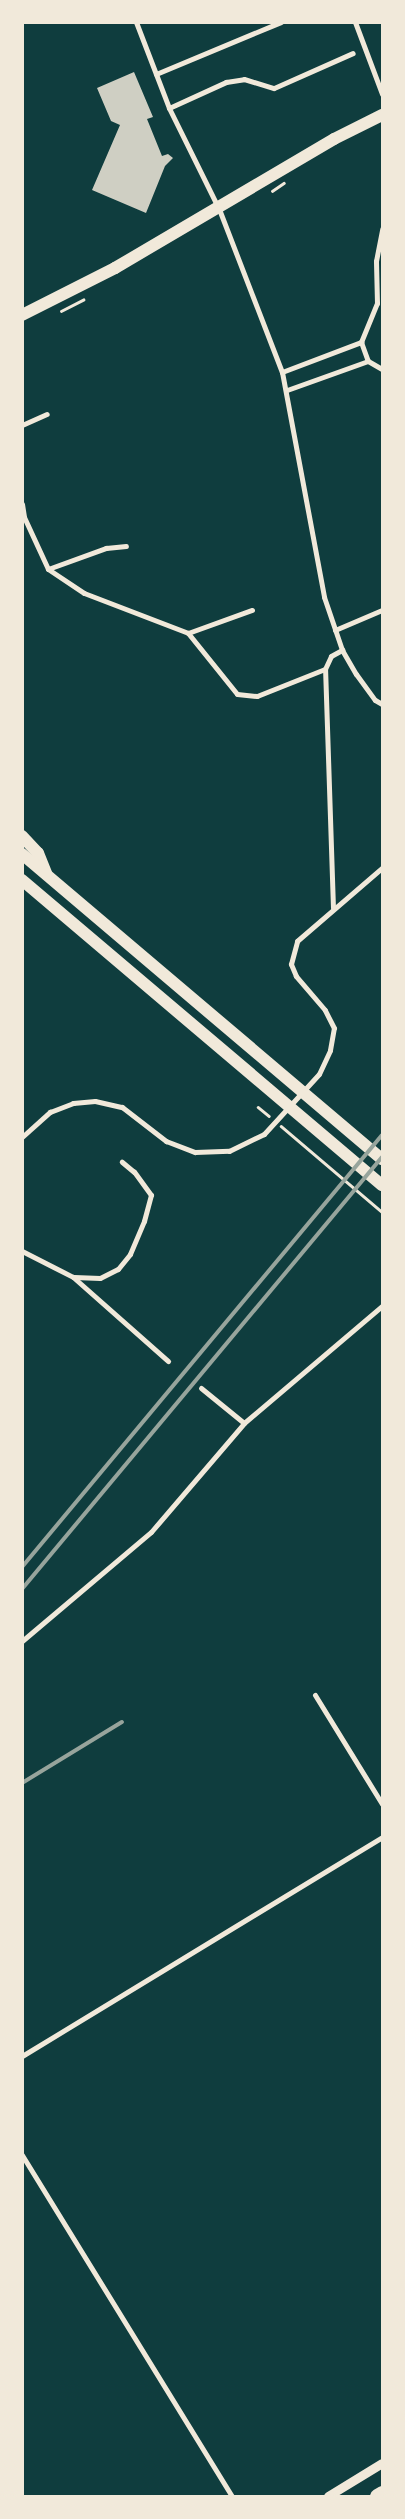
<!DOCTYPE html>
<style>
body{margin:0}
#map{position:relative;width:405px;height:2519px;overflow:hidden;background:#0f3d3e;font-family:Figtree,sans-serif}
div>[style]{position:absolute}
.building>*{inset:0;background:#cfcfc3}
.path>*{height:2.5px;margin:-1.25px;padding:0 1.25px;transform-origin:1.25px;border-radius:1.25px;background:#f1e9da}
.minor>*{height:5px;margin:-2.5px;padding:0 2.5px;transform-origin:2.5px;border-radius:2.5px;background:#f1e9da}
.tertiary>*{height:9px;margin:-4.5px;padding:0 4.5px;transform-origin:4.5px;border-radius:4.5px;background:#f1e9da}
.primary>*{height:12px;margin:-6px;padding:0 6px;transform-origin:6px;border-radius:6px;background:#f1e9da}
.trunk>*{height:12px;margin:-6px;padding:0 6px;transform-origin:6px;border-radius:6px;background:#f1e9da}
.motorway>*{height:15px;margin:-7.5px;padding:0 7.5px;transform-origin:7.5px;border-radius:7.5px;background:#f1e9da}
.rail>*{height:4px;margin:-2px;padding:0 2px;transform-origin:2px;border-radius:2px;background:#97a49c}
span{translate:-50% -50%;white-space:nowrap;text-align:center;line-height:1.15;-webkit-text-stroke:4px #f1e9da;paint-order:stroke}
.frame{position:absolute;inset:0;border:24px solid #f1e9da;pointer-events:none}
</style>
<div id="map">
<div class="building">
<i style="clip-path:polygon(134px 72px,153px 117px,147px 119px,162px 156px,168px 154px,173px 158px,165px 166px,146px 213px,92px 190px,120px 125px,111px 121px,97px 88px)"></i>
</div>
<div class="path">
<i style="left:272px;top:191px;width:14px;rotate:-34deg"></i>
<i style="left:61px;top:311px;width:25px;rotate:-27deg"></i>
<i style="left:258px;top:1107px;width:14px;rotate:39deg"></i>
<i style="left:281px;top:1126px;width:133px;rotate:40.4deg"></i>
</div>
<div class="minor">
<i style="left:136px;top:22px;width:92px;rotate:69deg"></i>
<i style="left:169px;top:108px;width:113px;rotate:63.7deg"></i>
<i style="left:219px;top:209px;width:175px;rotate:68.9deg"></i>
<i style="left:282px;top:372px;width:229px;rotate:79.4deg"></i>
<i style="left:324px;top:597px;width:56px;rotate:71.2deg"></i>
<i style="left:342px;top:650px;width:28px;rotate:60deg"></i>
<i style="left:356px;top:674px;width:32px;rotate:54deg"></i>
<i style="left:375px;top:700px;width:8px;rotate:30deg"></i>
<i style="left:355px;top:22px;width:77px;rotate:69.4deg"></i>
<i style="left:156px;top:74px;width:135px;rotate:-22.6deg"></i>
<i style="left:169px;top:108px;width:63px;rotate:-24.5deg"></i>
<i style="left:226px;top:82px;width:18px;rotate:-9deg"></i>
<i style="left:244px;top:79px;width:31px;rotate:17deg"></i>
<i style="left:274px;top:88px;width:86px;rotate:-23.9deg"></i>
<i style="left:361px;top:342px;width:20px;rotate:70deg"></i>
<i style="left:368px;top:361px;width:16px;rotate:30deg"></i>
<i style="left:282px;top:372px;width:85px;rotate:-20.8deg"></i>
<i style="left:361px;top:342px;width:42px;rotate:-67.7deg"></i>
<i style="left:377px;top:303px;width:42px;rotate:-91.4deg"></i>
<i style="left:376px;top:261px;width:33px;rotate:-79deg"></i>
<i style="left:287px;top:390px;width:86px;rotate:-19.7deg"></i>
<i style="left:22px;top:425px;width:27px;rotate:-24deg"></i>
<i style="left:22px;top:504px;width:13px;rotate:81deg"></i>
<i style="left:24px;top:517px;width:57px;rotate:65.2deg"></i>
<i style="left:48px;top:569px;width:43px;rotate:33.7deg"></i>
<i style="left:84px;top:593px;width:111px;rotate:21deg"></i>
<i style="left:188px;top:633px;width:78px;rotate:51.2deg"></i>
<i style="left:237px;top:694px;width:20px;rotate:6deg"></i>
<i style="left:257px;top:696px;width:73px;rotate:-21.7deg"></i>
<i style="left:48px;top:569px;width:62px;rotate:-19.9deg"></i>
<i style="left:106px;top:548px;width:20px;rotate:-6deg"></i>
<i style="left:335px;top:630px;width:51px;rotate:-23.1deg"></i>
<i style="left:188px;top:633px;width:68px;rotate:-19.8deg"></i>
<i style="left:333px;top:908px;width:239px;rotate:-91.9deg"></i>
<i style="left:325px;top:669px;width:14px;rotate:-65deg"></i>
<i style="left:331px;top:656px;width:13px;rotate:-29deg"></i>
<i style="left:22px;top:1137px;width:38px;rotate:-42deg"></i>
<i style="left:50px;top:1112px;width:25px;rotate:-21deg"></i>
<i style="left:73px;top:1103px;width:22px;rotate:-5deg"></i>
<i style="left:95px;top:1101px;width:28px;rotate:13deg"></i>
<i style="left:122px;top:1107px;width:56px;rotate:37.7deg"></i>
<i style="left:166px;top:1141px;width:31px;rotate:21deg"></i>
<i style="left:195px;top:1152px;width:34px;rotate:-2deg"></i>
<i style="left:229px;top:1151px;width:39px;rotate:-26deg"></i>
<i style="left:264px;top:1134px;width:81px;rotate:-47.5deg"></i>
<i style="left:319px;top:1074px;width:26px;rotate:-65deg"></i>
<i style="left:330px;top:1050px;width:22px;rotate:-80deg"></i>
<i style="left:334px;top:1028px;width:20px;rotate:-117deg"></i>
<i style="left:325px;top:1010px;width:45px;rotate:-130.5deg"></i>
<i style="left:296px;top:976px;width:13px;rotate:-113deg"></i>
<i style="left:291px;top:964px;width:24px;rotate:-75deg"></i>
<i style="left:297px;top:941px;width:112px;rotate:-40.7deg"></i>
<i style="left:22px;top:1251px;width:57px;rotate:27deg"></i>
<i style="left:73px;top:1277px;width:127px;rotate:41.5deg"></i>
<i style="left:74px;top:1277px;width:26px;rotate:2deg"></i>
<i style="left:100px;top:1278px;width:20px;rotate:-27deg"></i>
<i style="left:118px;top:1269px;width:19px;rotate:-51deg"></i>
<i style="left:130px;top:1254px;width:36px;rotate:-67deg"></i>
<i style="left:144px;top:1221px;width:27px;rotate:-75deg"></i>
<i style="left:151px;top:1195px;width:29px;rotate:-126deg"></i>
<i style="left:134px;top:1172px;width:16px;rotate:-140deg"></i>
<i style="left:201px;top:1388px;width:55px;rotate:39.1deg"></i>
<i style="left:22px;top:1641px;width:169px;rotate:-40.2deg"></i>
<i style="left:151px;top:1532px;width:143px;rotate:-49.5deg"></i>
<i style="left:244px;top:1423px;width:181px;rotate:-40.3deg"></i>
<i style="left:315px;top:1695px;width:128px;rotate:58.4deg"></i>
<i style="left:22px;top:2056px;width:421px;rotate:-31.3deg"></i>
<i style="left:22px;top:2155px;width:400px;rotate:58.4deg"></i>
</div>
<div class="tertiary">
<i style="left:328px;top:2496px;width:63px;rotate:-31.4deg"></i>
</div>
<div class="primary">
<i style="left:22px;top:315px;width:104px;rotate:-26.8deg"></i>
<i style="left:115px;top:268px;width:254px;rotate:-30.5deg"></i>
<i style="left:334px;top:139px;width:54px;rotate:-26.6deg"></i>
</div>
<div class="trunk">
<i style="left:22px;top:836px;width:23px;rotate:47deg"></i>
<i style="left:38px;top:853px;width:22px;rotate:68deg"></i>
<i style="left:22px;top:854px;width:472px;rotate:40.3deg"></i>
<i style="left:22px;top:880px;width:472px;rotate:40.3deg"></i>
</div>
<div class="motorway">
<i style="left:377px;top:2496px;width:6px;rotate:-31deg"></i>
</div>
<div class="rail">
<i style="left:22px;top:1567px;width:562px;rotate:-50.19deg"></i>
<i style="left:22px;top:1589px;width:562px;rotate:-50.19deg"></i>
<i style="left:22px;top:1783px;width:117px;rotate:-31.4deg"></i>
</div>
<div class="frame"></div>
</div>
